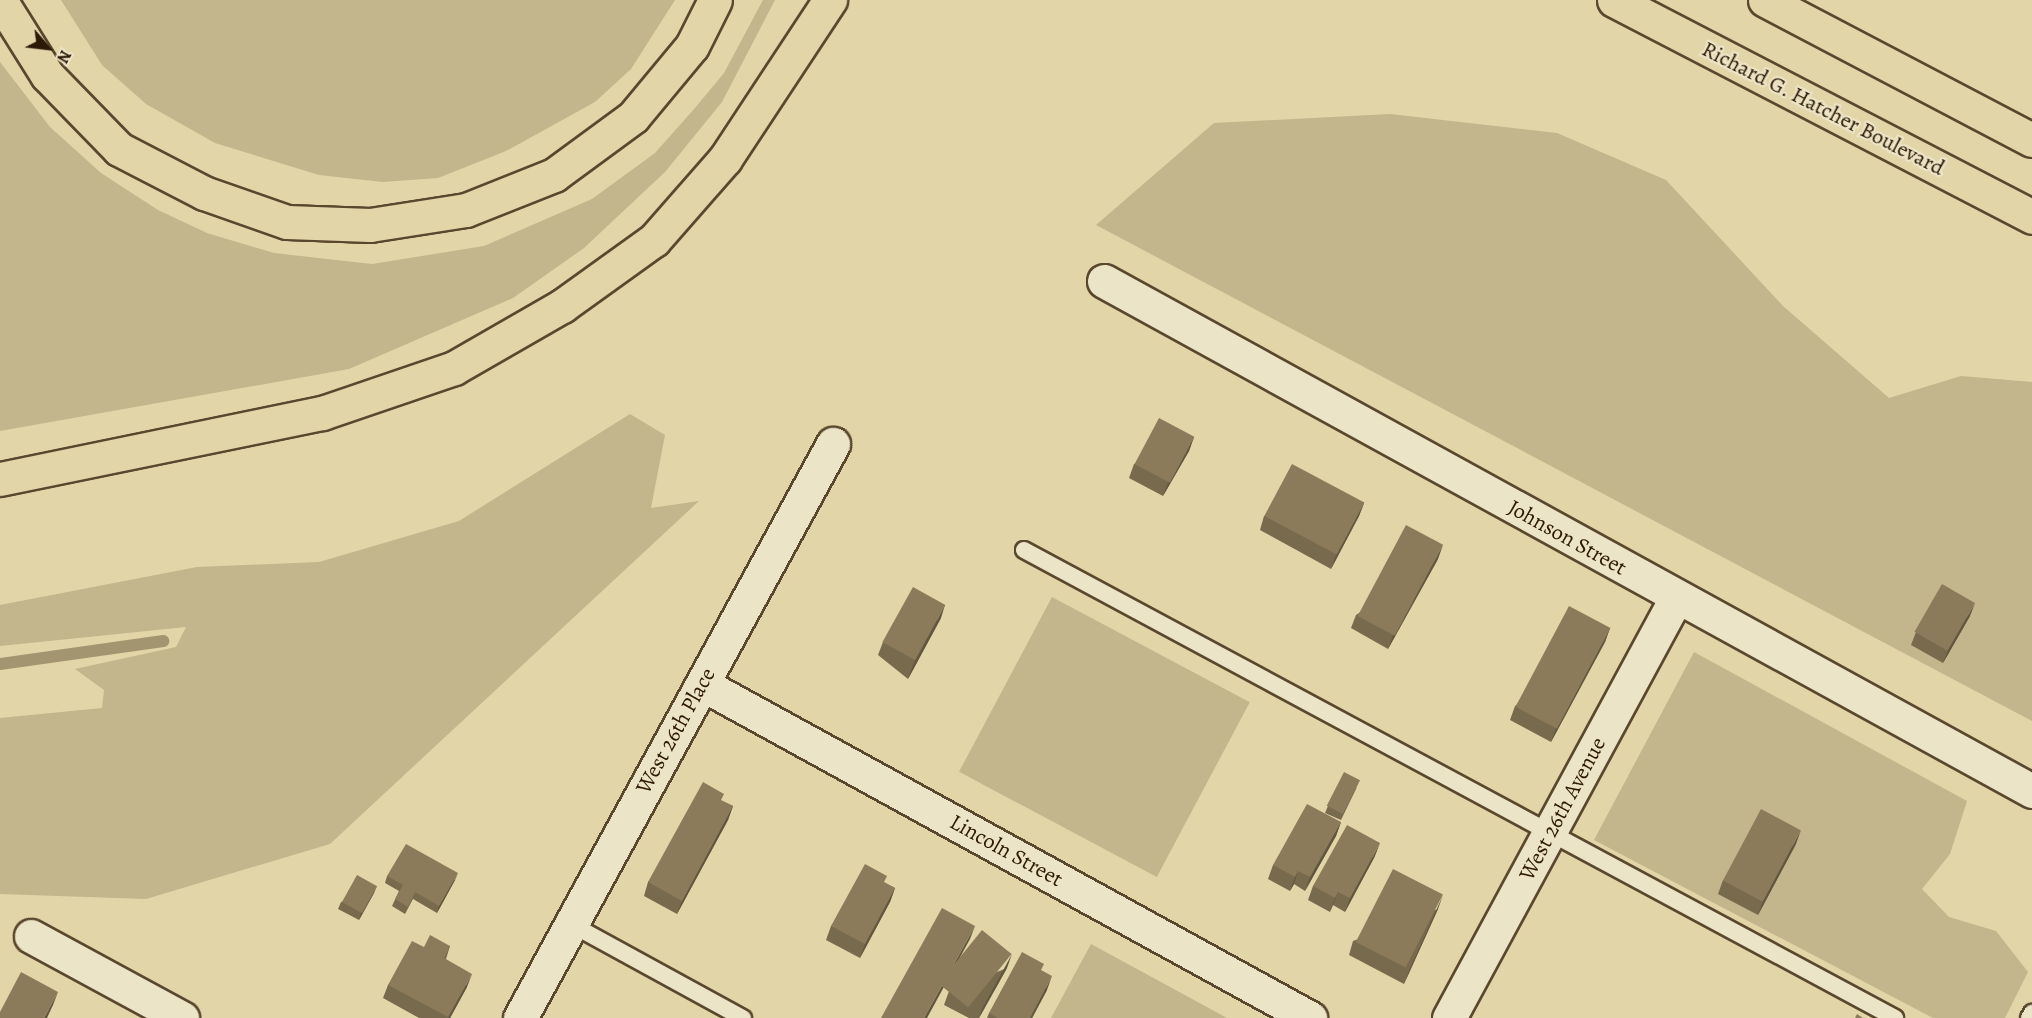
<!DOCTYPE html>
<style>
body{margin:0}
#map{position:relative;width:2032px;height:1018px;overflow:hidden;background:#e2d5a8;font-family:Alegreya,serif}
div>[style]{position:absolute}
.green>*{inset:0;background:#c3b58c;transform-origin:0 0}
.stream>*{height:12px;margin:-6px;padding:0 6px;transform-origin:6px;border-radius:6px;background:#a49571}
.roads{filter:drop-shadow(2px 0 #5a482e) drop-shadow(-2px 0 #5a482e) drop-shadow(0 2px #5a482e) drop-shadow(0 -2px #5a482e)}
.lane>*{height:16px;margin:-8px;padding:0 8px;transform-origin:8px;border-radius:8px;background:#ece4c6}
.street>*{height:33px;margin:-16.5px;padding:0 16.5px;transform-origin:16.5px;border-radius:16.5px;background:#ece4c6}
.primary>*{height:33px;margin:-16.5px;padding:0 16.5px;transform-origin:16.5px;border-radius:16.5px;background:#e2d5a8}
.highway>*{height:33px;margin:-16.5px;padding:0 16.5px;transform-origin:16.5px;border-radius:16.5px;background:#e2d5a8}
.wall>*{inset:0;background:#786a4d}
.shaded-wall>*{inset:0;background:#61563f}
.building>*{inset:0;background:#8b7b5a;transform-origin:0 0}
span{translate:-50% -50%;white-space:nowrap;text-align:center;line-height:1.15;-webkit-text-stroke:4.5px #ece4c6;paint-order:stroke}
.street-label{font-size:22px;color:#2d1905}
.north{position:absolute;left:18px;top:18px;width:60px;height:60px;-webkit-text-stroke:4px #ece4c6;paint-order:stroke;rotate:118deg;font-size:16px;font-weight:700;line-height:24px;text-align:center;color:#2d1905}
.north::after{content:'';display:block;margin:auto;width:21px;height:27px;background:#2d1905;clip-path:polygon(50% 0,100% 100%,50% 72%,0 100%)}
</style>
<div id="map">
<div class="green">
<i style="clip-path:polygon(61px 0,675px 0,631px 69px,595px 102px,506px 151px,438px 178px,383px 182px,319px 175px,215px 143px,146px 104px,102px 65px)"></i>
<i style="clip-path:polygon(763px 0,775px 0,722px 102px,665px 172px,584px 248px,513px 298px,349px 369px,0 431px,0 62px,50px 127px,101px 173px,158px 210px,207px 233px,274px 253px,372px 264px,484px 246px,592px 199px,655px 153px,695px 108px,724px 73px)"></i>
<i style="clip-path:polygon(1390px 114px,1557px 133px,1666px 180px,1783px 306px,1889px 398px,1961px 376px,2032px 382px,2032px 721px,1096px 225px,1214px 123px)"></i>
<i style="clip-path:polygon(630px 414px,665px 435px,651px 508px,699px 501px,330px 844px,146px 899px,0 894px,0 718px,102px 708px,104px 690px,75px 669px,176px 647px,186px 627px,0 646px,0 605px,197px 567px,319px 562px,459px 521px)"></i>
<i style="left:1052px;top:597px;width:224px;height:198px;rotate:28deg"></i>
<i style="clip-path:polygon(1694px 652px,1967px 801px,1950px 854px,1922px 889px,1949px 917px,1996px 931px,2028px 972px,2005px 1018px,1933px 1018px,1594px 840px)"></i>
<i style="clip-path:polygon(1091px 944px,1227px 1018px,1051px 1018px)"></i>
</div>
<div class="stream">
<i style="left:0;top:664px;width:165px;rotate:-8deg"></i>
</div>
<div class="roads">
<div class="lane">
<i style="left:1024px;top:550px;width:989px;rotate:28.25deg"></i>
<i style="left:571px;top:924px;width:196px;rotate:28.7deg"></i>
<i style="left:2029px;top:1018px;width:6px;rotate:-59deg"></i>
</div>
<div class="street">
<i style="left:1104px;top:281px;width:1059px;rotate:28.79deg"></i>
<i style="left:702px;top:684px;width:694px;rotate:28.78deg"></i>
<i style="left:31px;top:936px;width:172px;rotate:28.5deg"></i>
<i style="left:520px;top:1018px;width:654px;rotate:-61.4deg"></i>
<i style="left:1449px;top:1018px;width:477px;rotate:-61.6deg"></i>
</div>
<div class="primary">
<i style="left:1614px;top:0;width:471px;rotate:27.4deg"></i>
<i style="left:1765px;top:0;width:301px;rotate:27.7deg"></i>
</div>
<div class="highway">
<i style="left:0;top:0;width:89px;rotate:57.9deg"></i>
<i style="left:47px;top:75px;width:103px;rotate:45.8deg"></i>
<i style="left:119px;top:149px;width:96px;rotate:27.4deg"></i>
<i style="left:204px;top:193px;width:88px;rotate:19.3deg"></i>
<i style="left:287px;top:222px;width:83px;rotate:2.1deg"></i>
<i style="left:370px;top:225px;width:97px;rotate:-8.9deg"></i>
<i style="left:466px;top:210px;width:95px;rotate:-21.7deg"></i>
<i style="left:554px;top:175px;width:98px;rotate:-36.3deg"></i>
<i style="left:633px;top:117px;width:92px;rotate:-50.3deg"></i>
<i style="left:692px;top:46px;width:51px;rotate:-63.4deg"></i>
<i style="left:0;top:479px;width:329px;rotate:-11.6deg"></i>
<i style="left:322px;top:413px;width:139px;rotate:-18.8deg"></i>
<i style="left:454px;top:368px;width:125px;rotate:-29.9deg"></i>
<i style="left:562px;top:306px;width:113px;rotate:-35.7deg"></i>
<i style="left:654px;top:240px;width:108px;rotate:-48.8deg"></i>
<i style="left:725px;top:159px;width:191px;rotate:-56.6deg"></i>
</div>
</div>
<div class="wall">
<i style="clip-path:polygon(1194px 437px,1189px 451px,1163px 496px,1129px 478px,1134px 464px)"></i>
<i style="clip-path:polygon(1364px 503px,1359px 516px,1331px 569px,1260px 530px,1264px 516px)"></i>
<i style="clip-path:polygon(1438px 559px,1388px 649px,1351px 628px,1356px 615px)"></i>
<i style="clip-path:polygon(1970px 616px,1943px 663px,1911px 645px,1916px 632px)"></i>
<i style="clip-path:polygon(941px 618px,908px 679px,878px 655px,883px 642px)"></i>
<i style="clip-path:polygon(1610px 628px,1605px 642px,1551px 742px,1510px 720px,1515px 706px)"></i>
<i style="clip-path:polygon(1357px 787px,1341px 820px,1325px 813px,1328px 806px)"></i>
<i style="clip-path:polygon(722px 801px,733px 806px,728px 820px,677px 914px,644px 896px,648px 882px)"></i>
<i style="clip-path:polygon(1341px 822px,1336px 836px,1305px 891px,1294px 884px,1290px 891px,1268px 879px,1273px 865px)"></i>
<i style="clip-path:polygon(1796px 844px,1758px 915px,1718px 894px,1723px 880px)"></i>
<i style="clip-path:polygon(1375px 856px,1345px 912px,1333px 905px,1330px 912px,1308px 900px,1313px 886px)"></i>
<i style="clip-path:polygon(387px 876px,455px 880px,437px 913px,413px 899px,405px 914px,392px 906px,399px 891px,385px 883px)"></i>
<i style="clip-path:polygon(885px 883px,895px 888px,890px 902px,860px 958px,826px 940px,831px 926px)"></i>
<i style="clip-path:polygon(374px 893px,359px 920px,338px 909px,341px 902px)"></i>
<i style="clip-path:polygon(1438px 909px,1404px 984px,1349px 955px,1353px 941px)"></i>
<i style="clip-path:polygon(450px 946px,446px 959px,467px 987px,450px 1018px,419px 1018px,383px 998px,388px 985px,424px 947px)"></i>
<i style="clip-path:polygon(1007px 968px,979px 1018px,969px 1018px,944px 1005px,949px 991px)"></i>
<i style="clip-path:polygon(1042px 971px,1047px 990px,1032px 1018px,987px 1018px,989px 1013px)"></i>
</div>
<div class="shaded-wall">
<i style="clip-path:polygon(1194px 437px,1189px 451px,1163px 496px,1168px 483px)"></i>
<i style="clip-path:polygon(1364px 503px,1359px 516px,1331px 569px,1336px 555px)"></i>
<i style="clip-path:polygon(1443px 545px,1438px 559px,1388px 649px,1393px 635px)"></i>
<i style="clip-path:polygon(1975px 603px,1970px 616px,1943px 663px,1948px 650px)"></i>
<i style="clip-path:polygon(945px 605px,941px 618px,908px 679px,913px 665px)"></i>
<i style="clip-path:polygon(1610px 628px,1605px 642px,1551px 742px,1556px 728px)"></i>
<i style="clip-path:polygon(733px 806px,728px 820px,677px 914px,682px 901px)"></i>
<i style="clip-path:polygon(1341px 822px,1336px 836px,1305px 891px,1310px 877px)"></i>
<i style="clip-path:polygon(1801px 830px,1796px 844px,1758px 915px,1763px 901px)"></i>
<i style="clip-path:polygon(1380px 843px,1375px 856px,1345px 912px,1350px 898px)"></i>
<i style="clip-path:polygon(1298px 871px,1294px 884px,1290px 891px,1295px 877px)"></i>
<i style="clip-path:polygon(458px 873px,455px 880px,437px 913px,439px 906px)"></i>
<i style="clip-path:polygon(377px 886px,374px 893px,359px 920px,361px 913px)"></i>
<i style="clip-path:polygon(895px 888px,890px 902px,860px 958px,865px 944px)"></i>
<i style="clip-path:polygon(1338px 892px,1333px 905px,1330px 912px,1335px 898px)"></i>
<i style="clip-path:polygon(1443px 895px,1438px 909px,1404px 984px,1409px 971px)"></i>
<i style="clip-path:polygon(975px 926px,970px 939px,927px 1018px,924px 1018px)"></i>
<i style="clip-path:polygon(1012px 954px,1007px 968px,979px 1018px,982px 1009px)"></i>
<i style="clip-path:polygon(472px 974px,467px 987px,450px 1018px,448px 1018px)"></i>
<i style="clip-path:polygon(1052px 976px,1047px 990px,1032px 1018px,1030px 1018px)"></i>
<i style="clip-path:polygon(58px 992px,53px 1005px,47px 1018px,44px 1018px)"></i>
</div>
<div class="building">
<i style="left:1159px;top:418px;width:40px;height:52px;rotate:28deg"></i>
<i style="left:1292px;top:464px;width:82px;height:59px;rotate:28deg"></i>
<i style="left:1406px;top:525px;width:42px;height:103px;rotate:28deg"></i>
<i style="left:1942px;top:584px;width:38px;height:55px;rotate:30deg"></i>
<i style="left:913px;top:587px;width:37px;height:63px;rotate:29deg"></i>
<i style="left:1569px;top:606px;width:47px;height:114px;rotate:28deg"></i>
<i style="left:1344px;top:772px;width:18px;height:38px;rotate:27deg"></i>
<i style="clip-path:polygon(703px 782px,724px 794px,721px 800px,733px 806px,682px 901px,648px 882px)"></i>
<i style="clip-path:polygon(1307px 804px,1341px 822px,1310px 877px,1298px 871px,1295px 877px,1273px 865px)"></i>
<i style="left:1761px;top:809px;width:45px;height:81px;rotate:28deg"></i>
<i style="clip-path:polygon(1347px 825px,1380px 843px,1350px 898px,1338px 892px,1335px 898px,1313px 886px)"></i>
<i style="clip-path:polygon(406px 844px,458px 873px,439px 906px,415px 892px,408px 907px,395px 899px,403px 885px,387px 876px)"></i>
<i style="clip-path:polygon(865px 864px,887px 876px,884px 882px,895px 888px,865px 944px,831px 926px)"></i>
<i style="left:1393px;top:869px;width:56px;height:82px;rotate:27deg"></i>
<i style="left:357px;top:875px;width:23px;height:31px;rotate:29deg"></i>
<i style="clip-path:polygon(942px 908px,975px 926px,924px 1018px,881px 1018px)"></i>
<i style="left:982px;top:930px;width:38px;height:69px;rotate:39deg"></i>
<i style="clip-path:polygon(430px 935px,450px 946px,444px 958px,472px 974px,448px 1017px,388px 985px,412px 941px,424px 947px)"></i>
<i style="clip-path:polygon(1022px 952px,1044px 964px,1041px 970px,1052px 976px,1030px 1018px,998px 1018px,989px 1013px)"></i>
<i style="clip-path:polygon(21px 972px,58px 992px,44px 1018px,0 1018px,0 1012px)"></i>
<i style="clip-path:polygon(1857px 1014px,1863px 1018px,1855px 1018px)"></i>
</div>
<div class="street-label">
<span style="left:1823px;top:109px;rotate:27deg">Richard G. Hatcher Boulevard</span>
<span style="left:1567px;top:538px;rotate:29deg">Johnson Street</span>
<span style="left:676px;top:731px;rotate:-61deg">West 26th Place</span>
<span style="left:1563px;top:809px;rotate:-62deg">West 26th Avenue</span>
<span style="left:1006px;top:851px;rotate:29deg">Lincoln Street</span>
</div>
<div class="north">N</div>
</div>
